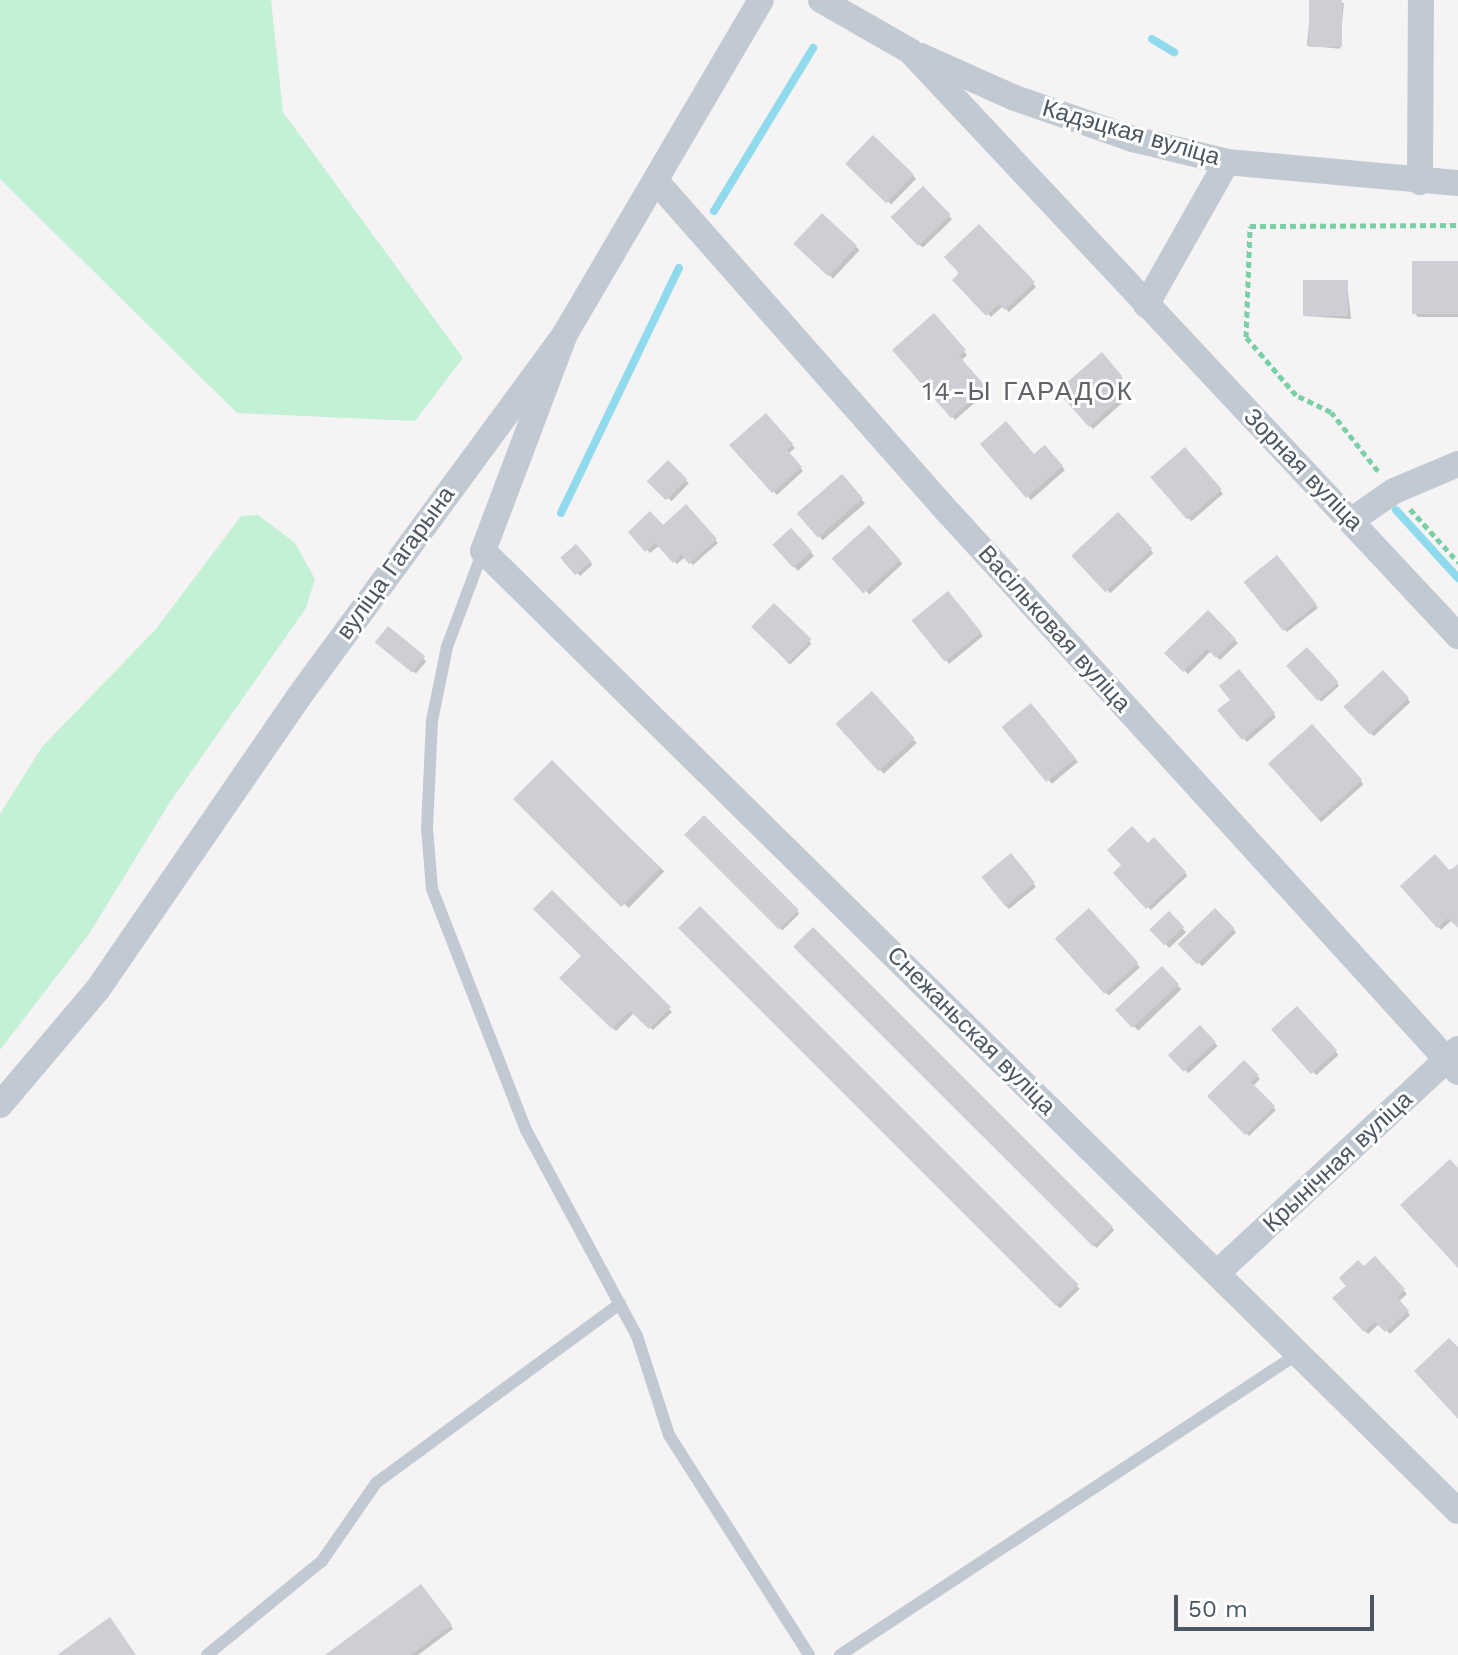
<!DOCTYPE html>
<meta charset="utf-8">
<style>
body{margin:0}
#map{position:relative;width:1458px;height:1655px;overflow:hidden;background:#f5f3f3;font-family:"Work Sans",sans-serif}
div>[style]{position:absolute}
.green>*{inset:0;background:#c3f1d5}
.shadow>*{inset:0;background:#0003;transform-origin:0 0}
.stream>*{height:8px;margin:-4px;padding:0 4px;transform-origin:4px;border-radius:4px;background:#90daee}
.building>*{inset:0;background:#cdcfd5;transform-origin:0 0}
.path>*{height:5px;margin-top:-2.5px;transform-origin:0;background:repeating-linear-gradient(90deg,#7ad0a6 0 6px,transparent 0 10px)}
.lane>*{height:12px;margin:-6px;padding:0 6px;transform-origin:6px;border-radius:6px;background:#c1cad2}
.street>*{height:26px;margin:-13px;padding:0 13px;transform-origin:13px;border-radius:13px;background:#c1cad2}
span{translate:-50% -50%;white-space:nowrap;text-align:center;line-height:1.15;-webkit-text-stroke:6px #fff;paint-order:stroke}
.street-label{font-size:24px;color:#4a5661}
.neighbourhood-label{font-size:26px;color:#5f6368;letter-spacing:2px}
.scale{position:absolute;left:1174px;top:1595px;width:200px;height:36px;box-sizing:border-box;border:4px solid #4a5661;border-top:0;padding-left:10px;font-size:24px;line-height:28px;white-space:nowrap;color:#4a5661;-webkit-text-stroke:6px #fff;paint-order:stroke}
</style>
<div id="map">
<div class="green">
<i style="clip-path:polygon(0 0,271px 0,283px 112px,463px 358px,415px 421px,237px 413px,0 179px)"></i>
<i style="clip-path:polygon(258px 515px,295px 543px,315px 579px,306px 608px,170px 802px,89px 934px,0 1050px,0 814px,42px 747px,156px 629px,241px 516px)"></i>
</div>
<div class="shadow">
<i style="left:1311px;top:0;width:33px;height:46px;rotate:5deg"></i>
<i style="left:873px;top:137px;width:60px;height:36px;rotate:44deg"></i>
<i style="left:923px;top:189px;width:42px;height:41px;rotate:46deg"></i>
<i style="left:823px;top:216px;width:50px;height:39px;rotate:43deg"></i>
<i style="clip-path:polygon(979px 227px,1036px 287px,1009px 312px,1003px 306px,991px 317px,955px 280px)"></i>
<i style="clip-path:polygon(1458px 263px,1458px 317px,1418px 317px,1415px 314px)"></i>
<i style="clip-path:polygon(1347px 282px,1351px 319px,1305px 316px)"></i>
<i style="clip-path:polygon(934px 316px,967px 355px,961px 361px,987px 392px,955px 420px,895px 350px)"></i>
<i style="clip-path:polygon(1101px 355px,1124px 380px,1111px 391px,1122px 403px,1093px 429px,1060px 391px)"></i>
<i style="clip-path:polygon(766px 416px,795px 448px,788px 454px,803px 471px,777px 495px,732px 445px)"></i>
<i style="clip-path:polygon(982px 444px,1034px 456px,1045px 447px,1065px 470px,1031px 500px)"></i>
<i style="left:1185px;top:450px;width:58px;height:42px;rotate:49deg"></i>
<i style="left:668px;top:463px;width:29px;height:25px;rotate:44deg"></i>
<i style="left:842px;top:477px;width:35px;height:56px;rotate:49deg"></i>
<i style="clip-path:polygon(686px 507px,718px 543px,693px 565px,685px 557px,677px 564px,660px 545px,650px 553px,630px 532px,663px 527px)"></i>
<i style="left:1118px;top:515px;width:52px;height:59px;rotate:47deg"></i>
<i style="left:869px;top:528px;width:49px;height:45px;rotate:47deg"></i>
<i style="left:791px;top:531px;width:34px;height:22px;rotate:47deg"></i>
<i style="left:576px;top:546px;width:25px;height:17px;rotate:48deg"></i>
<i style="clip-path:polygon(1280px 561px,1318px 608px,1287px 632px,1284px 629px)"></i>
<i style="clip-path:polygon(951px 596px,983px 636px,949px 664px,946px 660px)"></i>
<i style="left:774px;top:605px;width:54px;height:30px;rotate:46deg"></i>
<i style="clip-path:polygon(1208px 613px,1238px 643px,1220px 660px,1211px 651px,1188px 674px,1167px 653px)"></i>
<i style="left:388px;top:629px;width:50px;height:16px;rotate:40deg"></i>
<i style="left:1307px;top:650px;width:48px;height:24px;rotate:48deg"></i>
<i style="left:1383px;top:673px;width:40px;height:50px;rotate:47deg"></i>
<i style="clip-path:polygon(1242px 675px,1276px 717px,1247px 742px,1220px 710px,1233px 700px)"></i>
<i style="left:871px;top:694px;width:67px;height:45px;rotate:47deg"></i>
<i style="left:1031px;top:706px;width:73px;height:34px;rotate:50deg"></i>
<i style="left:1312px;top:727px;width:77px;height:57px;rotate:48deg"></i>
<i style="left:552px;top:763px;width:156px;height:51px;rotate:44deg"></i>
<i style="left:704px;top:818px;width:135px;height:24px;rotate:45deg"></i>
<i style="left:1154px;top:840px;width:49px;height:50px;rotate:47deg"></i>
<i style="clip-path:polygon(1014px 859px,1036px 887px,1009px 909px,1006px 906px)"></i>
<i style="clip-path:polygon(1458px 867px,1458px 925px,1453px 919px,1441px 930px,1402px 886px)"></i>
<i style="clip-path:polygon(552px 893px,672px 1012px,653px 1030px,635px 1012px,616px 1031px,562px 978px,584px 956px)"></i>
<i style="left:700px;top:909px;width:537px;height:28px;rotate:45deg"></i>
<i style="left:1089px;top:911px;width:76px;height:42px;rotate:48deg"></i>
<i style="left:1215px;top:911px;width:30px;height:48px;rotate:45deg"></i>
<i style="left:1169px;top:914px;width:25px;height:23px;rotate:47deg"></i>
<i style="left:813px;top:929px;width:426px;height:25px;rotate:45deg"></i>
<i style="left:1162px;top:969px;width:28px;height:60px;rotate:46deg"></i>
<i style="left:1297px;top:1009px;width:62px;height:30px;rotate:48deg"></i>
<i style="left:1200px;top:1027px;width:26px;height:40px;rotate:47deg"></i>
<i style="clip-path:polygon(1244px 1062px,1260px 1079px,1253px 1086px,1276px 1110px,1249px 1136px,1210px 1096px)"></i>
<i style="clip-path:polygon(1375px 1259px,1407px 1294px,1398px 1302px,1410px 1315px,1390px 1334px,1380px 1323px,1368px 1334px,1335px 1298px)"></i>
<i style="clip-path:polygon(424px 1590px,453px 1629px,418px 1655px,329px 1655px)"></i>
</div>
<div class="stream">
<i style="left:1152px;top:39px;width:26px;rotate:31deg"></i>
<i style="left:714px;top:211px;width:191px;rotate:-58.7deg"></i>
<i style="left:1396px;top:510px;width:92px;rotate:47.6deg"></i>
<i style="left:561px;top:513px;width:272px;rotate:-64.3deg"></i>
</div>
<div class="building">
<i style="left:1309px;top:0;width:33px;height:47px"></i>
<i style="left:873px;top:135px;width:57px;height:40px;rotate:44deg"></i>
<i style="left:923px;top:186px;width:40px;height:45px;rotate:46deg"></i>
<i style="left:822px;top:213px;width:48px;height:42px;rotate:43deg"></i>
<i style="clip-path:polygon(979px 224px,1035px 282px,1005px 310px,999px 304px,986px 316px,952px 280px,959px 273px,944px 257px)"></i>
<i style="left:1458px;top:261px;width:53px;height:46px;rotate:90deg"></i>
<i style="left:1303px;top:280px;width:45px;height:36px"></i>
<i style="clip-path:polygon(934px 313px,966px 350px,959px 356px,986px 387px,951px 418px,892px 350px)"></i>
<i style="clip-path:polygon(1102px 352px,1122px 376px,1110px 387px,1120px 399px,1089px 427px,1057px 391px)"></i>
<i style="clip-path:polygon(766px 413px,793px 444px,787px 450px,802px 467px,772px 493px,729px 445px)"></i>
<i style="clip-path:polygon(1006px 421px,1034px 454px,1045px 445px,1063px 466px,1026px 498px,980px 444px)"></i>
<i style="left:1185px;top:447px;width:56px;height:46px;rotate:49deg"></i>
<i style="left:668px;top:460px;width:27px;height:30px;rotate:45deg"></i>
<i style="left:842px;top:474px;width:32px;height:60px;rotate:49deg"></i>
<i style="clip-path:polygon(686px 504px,717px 539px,689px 564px,681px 555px,673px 563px,655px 543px,645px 552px,628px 532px,650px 511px,663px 525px)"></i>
<i style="left:1118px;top:512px;width:50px;height:64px;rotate:47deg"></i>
<i style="left:869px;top:525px;width:47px;height:50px;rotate:48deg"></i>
<i style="left:791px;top:528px;width:31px;height:25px;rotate:48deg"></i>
<i style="left:576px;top:544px;width:23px;height:21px;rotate:49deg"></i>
<i style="left:1277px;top:555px;width:63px;height:43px;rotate:51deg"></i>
<i style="left:948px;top:591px;width:53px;height:47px;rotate:51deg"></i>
<i style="left:774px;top:603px;width:52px;height:33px;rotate:44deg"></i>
<i style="clip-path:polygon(1208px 610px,1236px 639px,1216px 658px,1207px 649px,1183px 672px,1164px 653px)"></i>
<i style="left:388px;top:626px;width:48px;height:21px;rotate:39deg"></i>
<i style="left:1307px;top:647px;width:47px;height:28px;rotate:48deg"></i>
<i style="clip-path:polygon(1239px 669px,1275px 713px,1242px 740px,1217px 710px,1230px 700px,1219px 686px)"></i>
<i style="left:1383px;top:670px;width:38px;height:54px;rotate:47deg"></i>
<i style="left:872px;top:691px;width:64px;height:49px;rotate:48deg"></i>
<i style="left:1031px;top:703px;width:71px;height:38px;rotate:51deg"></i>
<i style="left:1312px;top:724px;width:75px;height:59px;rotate:48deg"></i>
<i style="left:552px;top:760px;width:153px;height:55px;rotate:45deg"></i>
<i style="left:704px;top:815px;width:134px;height:28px;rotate:45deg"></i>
<i style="clip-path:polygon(1132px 826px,1148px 843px,1154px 837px,1186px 872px,1146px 909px,1113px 873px,1121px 865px,1107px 850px)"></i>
<i style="left:1011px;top:853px;width:38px;height:38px;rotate:51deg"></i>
<i style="clip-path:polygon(1435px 854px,1450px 871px,1458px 864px,1458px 928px,1448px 918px,1437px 928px,1400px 886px)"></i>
<i style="clip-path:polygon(552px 890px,671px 1007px,649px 1029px,630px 1011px,612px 1029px,559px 978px,581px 956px,533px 909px)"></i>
<i style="left:700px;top:906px;width:535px;height:31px;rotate:45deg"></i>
<i style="left:1089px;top:908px;width:74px;height:46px;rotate:48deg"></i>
<i style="left:1215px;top:908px;width:28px;height:52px;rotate:46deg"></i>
<i style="left:1169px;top:911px;width:22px;height:27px;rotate:47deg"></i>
<i style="left:813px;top:927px;width:424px;height:28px;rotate:45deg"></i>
<i style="left:1162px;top:966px;width:25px;height:64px;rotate:47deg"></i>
<i style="left:1297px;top:1006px;width:60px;height:35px;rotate:48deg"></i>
<i style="left:1200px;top:1025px;width:23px;height:44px;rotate:47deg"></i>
<i style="clip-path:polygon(1244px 1060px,1259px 1075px,1251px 1082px,1275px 1106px,1245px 1135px,1207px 1096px)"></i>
<i style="clip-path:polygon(1450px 1159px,1458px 1168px,1458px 1268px,1400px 1205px)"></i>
<i style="clip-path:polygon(1375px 1256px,1405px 1289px,1397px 1297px,1409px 1311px,1385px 1332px,1375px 1322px,1364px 1332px,1332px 1298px,1346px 1286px,1339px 1278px,1358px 1260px,1364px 1266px)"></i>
<i style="clip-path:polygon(1449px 1338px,1458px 1347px,1458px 1419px,1414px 1371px)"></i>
<i style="clip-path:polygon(421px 1584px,452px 1625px,411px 1655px,325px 1655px)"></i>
<i style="clip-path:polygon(110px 1617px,136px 1655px,57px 1655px)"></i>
</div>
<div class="path">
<i style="left:1378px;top:471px;width:75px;rotate:-128.5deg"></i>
<i style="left:1331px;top:412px;width:39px;rotate:-154deg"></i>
<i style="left:1296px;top:395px;width:77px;rotate:-130.8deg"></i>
<i style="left:1246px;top:337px;width:111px;rotate:-87.9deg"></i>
<i style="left:1250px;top:226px;width:208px;rotate:-0.3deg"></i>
<i style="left:1410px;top:509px;width:72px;rotate:47.8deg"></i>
</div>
<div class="lane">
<i style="left:483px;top:551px;width:103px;rotate:110.6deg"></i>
<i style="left:447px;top:647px;width:76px;rotate:101.5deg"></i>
<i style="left:432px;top:721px;width:107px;rotate:92.7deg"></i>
<i style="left:427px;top:828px;width:61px;rotate:85.3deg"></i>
<i style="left:432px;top:889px;width:259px;rotate:68.7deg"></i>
<i style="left:526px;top:1130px;width:234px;rotate:61.7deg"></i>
<i style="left:637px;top:1336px;width:104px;rotate:72.1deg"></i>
<i style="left:669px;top:1435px;width:261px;rotate:57.5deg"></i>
<i style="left:207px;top:1655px;width:149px;rotate:-39.3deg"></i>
<i style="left:322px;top:1561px;width:95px;rotate:-55.3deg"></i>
<i style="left:376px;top:1483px;width:303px;rotate:-36.3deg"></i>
<i style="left:840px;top:1655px;width:549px;rotate:-33.34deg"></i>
</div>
<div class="street">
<i style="left:821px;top:0;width:103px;rotate:29.8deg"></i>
<i style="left:910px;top:51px;width:802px;rotate:46.87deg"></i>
<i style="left:921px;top:56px;width:103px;rotate:24.1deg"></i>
<i style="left:1015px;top:98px;width:125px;rotate:19.2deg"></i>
<i style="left:1133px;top:139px;width:97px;rotate:13.7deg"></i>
<i style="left:1227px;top:162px;width:232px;rotate:5.2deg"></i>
<i style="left:656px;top:181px;width:443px;rotate:48.6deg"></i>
<i style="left:949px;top:513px;width:756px;rotate:47.68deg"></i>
<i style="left:1420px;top:182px;width:182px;rotate:-89.7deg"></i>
<i style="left:1146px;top:305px;width:164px;rotate:-60.5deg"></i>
<i style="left:565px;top:334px;width:232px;rotate:110.7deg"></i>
<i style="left:483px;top:551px;width:1368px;rotate:44.56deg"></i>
<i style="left:1352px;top:520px;width:51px;rotate:-34.6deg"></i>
<i style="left:1394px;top:491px;width:69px;rotate:-22.9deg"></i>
<i style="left:0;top:1105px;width:152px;rotate:-49.8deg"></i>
<i style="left:98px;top:989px;width:357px;rotate:-55.5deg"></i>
<i style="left:300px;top:695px;width:448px;rotate:-53.7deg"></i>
<i style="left:565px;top:334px;width:387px;rotate:-59.6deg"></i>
<i style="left:1217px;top:1273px;width:329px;rotate:-42.9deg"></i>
</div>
<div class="street-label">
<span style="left:1131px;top:133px;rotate:16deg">Кадэцкая вуліца</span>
<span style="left:1303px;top:470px;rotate:46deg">Зорная вуліца</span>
<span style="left:396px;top:563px;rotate:-54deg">вуліца Гагарына</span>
<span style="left:1054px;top:629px;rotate:48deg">Васільковая вуліца</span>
<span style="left:971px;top:1031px;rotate:45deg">Снежаньская вуліца</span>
<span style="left:1338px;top:1162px;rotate:-43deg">Крынічная вуліца</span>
</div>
<div class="neighbourhood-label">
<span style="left:1028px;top:392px">14-Ы ГАРАДОК</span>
</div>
<div class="scale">50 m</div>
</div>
